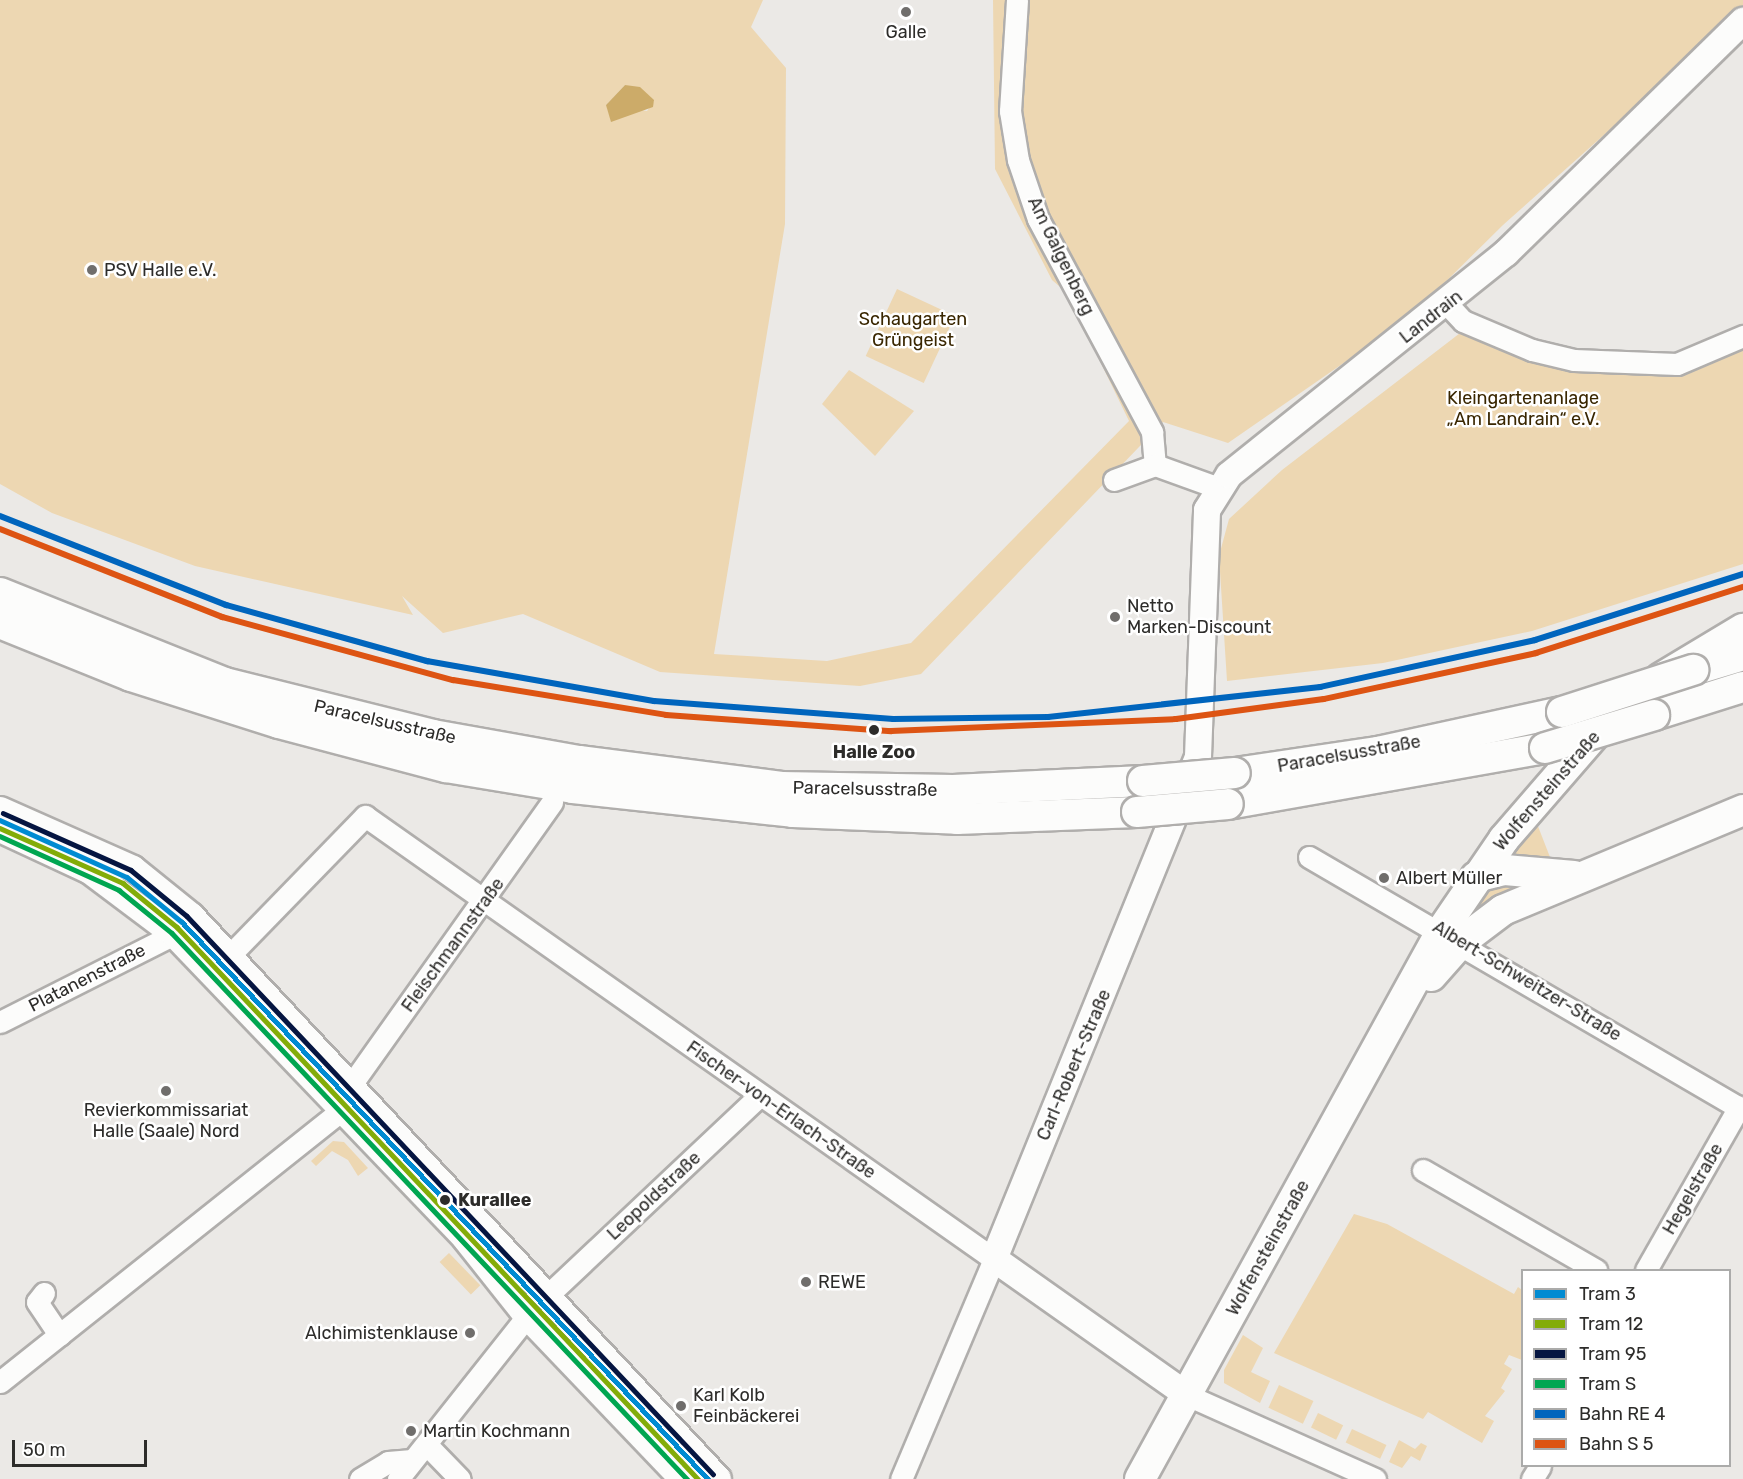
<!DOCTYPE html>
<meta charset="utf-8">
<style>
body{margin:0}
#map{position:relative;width:1743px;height:1479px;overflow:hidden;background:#ebe9e6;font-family:Rubik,sans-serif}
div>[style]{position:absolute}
.green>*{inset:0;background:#edd7b2;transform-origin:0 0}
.water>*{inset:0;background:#ccab69}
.roads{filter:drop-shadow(2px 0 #b0aeac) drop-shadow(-2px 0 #b0aeac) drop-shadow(0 2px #b0aeac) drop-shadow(0 -2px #b0aeac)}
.minor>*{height:21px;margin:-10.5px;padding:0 10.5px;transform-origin:10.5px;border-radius:10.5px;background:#fcfcfb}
.tertiary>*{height:26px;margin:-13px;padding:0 13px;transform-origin:13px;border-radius:13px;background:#fcfcfb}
.secondary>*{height:30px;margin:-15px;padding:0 15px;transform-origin:15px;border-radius:15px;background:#fcfcfb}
.bridges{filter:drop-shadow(2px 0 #b0aeac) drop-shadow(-2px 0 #b0aeac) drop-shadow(0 2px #b0aeac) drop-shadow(0 -2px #b0aeac)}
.secondary-bridge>*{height:30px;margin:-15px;padding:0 15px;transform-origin:15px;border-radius:15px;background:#fcfcfb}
.rail-1>*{height:6px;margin:-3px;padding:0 3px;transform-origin:3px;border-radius:3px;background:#0065bd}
.rail-2>*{height:6px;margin:-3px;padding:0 3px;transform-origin:3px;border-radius:3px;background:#dd5413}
.tram-1>*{height:4.5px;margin:-2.25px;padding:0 2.25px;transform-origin:2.25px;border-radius:2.25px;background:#008bd2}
.tram-2>*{height:4.5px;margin:-2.25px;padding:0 2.25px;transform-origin:2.25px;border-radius:2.25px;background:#83ac08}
.tram-3>*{height:4.5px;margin:-2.25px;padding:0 2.25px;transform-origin:2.25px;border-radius:2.25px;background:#051541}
.tram-4>*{height:4.5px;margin:-2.25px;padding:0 2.25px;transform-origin:2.25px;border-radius:2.25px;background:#00a651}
.dots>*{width:16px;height:16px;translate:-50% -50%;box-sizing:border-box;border:3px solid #fff;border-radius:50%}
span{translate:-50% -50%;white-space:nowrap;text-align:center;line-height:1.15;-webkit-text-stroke:5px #fff;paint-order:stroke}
.poi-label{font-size:18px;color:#2d2c2a}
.left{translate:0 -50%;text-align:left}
.right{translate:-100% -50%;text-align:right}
.street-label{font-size:18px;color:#2d2c2a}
.park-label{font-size:18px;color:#392600}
.stop-label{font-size:18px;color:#2d2c2a;font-weight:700}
.legend{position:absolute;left:1521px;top:1269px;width:210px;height:198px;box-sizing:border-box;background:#fff;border:2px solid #ababaa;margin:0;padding:8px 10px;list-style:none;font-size:18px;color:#2d2c2a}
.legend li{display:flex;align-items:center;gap:12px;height:30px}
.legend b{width:30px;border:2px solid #ababaa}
.scale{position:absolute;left:12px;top:1440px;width:135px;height:27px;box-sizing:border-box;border:3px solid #2d2c2a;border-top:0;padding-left:8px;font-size:18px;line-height:21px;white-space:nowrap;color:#2d2c2a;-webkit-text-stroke:4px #fff;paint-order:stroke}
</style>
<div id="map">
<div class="green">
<i style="clip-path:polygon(evenodd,0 0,763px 0,751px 27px,786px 68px,785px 224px,714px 654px,827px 661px,911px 643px,1129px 421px,1067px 293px,1052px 280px,995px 169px,993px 0,1743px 0,1743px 11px,1503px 225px,1410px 317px,1228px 443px,1163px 422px,921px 674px,860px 686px,660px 672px,523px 614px,443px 633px,402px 596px,413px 615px,195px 566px,52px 513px,0 484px,0 0,625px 85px,654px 101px,647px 111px,606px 105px,625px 85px)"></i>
<i style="left:897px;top:289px;width:64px;height:74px;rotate:25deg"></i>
<i style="clip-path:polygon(1464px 330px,1670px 370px,1704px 365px,1743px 346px,1743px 564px,1532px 631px,1383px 663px,1227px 681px,1219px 556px,1229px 519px,1282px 470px)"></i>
<i style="clip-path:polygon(849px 370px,914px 411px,875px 456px,822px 404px)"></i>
<i style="clip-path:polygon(1534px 816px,1555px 870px,1496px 863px)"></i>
<i style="clip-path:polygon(1539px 881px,1482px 917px,1465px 909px,1481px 886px)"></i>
<i style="clip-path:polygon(333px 1141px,344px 1142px,368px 1168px,358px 1176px,348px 1160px,332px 1151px,316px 1166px,311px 1161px)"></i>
<i style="clip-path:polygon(1354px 1214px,1387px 1224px,1514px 1294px,1518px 1287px,1522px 1290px,1522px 1360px,1509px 1355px,1504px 1364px,1512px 1369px,1501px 1388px,1505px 1391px,1485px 1416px,1494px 1421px,1482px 1443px,1428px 1412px,1423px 1419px,1274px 1353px)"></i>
<i style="left:449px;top:1253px;width:45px;height:13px;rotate:46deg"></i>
<i style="clip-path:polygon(1243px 1335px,1263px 1348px,1251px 1372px,1270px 1381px,1260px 1403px,1224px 1383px,1224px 1370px)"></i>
<i style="left:1279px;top:1385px;width:38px;height:25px;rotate:25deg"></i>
<i style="left:1318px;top:1413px;width:28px;height:16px;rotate:26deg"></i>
<i style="left:1352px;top:1429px;width:38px;height:15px;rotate:25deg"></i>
<i style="clip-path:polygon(1399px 1440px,1415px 1449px,1421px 1443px,1427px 1446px,1420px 1461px,1411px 1456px,1402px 1468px,1389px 1462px)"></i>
</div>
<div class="water">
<i style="clip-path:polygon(625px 85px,640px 87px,654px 100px,653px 107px,611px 122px,606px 105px)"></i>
</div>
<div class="roads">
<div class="minor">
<i style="left:1017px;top:0;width:111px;rotate:93.6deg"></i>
<i style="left:1010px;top:111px;width:50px;rotate:80.7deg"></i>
<i style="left:1018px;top:160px;width:62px;rotate:71.3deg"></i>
<i style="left:1038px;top:219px;width:242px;rotate:61.8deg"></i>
<i style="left:1152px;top:432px;width:33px;rotate:85deg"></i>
<i style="left:1448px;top:305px;width:22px;rotate:47deg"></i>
<i style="left:1463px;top:321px;width:75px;rotate:22.8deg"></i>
<i style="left:1532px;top:350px;width:43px;rotate:13.4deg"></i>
<i style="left:1574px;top:360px;width:103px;rotate:2.2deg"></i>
<i style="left:1677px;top:364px;width:72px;rotate:-23deg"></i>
<i style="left:1114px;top:480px;width:44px;rotate:-20.1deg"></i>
<i style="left:1155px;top:465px;width:68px;rotate:19.8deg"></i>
<i style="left:1309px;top:857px;width:502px;rotate:30.24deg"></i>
<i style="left:230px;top:955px;width:194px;rotate:-45.8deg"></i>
<i style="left:365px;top:816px;width:769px;rotate:35.16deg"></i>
<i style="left:994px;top:1259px;width:239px;rotate:112.9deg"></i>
<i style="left:0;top:1022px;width:195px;rotate:-26.8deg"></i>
<i style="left:351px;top:1085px;width:347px;rotate:-54.6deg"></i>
<i style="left:1423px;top:1170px;width:200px;rotate:30deg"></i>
<i style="left:1646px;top:1270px;width:188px;rotate:-60.3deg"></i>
<i style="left:44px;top:1293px;width:11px;rotate:128deg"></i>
<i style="left:37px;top:1302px;width:40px;rotate:56deg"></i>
<i style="left:548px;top:1295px;width:290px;rotate:-43.3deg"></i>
<i style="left:0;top:1382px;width:438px;rotate:-38.5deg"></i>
<i style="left:1187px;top:1395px;width:206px;rotate:24.1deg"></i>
<i style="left:427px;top:1445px;width:47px;rotate:45.9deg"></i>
<i style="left:360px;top:1479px;width:33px;rotate:-31deg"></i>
<i style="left:388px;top:1462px;width:21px;rotate:-5deg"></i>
<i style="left:398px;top:1479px;width:208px;rotate:-51.6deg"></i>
<i style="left:1532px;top:1479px;width:15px;rotate:-58deg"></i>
</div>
<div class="tertiary">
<i style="left:0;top:810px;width:145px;rotate:23.9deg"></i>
<i style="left:133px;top:869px;width:75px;rotate:39deg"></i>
<i style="left:191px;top:916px;width:771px;rotate:46.89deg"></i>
<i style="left:0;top:829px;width:99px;rotate:25deg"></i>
<i style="left:90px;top:871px;width:105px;rotate:36.9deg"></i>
<i style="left:174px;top:934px;width:422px;rotate:46.2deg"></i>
<i style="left:466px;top:1239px;width:98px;rotate:51.6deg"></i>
<i style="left:527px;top:1316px;width:226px;rotate:46.3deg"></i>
<i style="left:1187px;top:1395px;width:236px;rotate:-144.8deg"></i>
<i style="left:994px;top:1259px;width:542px;rotate:-67.88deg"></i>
<i style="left:1198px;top:757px;width:247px;rotate:-87.9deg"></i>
<i style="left:1207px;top:510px;width:41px;rotate:-57.8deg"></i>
<i style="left:1229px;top:475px;width:355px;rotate:-38.7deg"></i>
<i style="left:1506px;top:253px;width:332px;rotate:-44.4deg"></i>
</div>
<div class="secondary">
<i style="left:0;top:593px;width:242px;rotate:21.8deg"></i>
<i style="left:225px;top:683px;width:214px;rotate:14deg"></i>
<i style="left:433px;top:735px;width:148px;rotate:10.1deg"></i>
<i style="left:579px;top:761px;width:204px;rotate:7.3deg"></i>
<i style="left:781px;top:787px;width:172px;rotate:1deg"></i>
<i style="left:953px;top:790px;width:190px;rotate:-2.7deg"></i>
<i style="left:0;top:623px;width:141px;rotate:22deg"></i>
<i style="left:131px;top:676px;width:155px;rotate:17.6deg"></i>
<i style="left:279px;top:723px;width:173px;rotate:14.8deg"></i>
<i style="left:446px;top:767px;width:129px;rotate:9.4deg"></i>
<i style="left:573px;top:788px;width:221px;rotate:6.2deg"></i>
<i style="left:793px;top:812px;width:164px;rotate:2.4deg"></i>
<i style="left:957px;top:819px;width:180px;rotate:-2.2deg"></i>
<i style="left:1694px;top:670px;width:51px;rotate:-17deg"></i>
<i style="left:1661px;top:678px;width:96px;rotate:-30.9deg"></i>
<i style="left:1654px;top:715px;width:93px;rotate:-17.5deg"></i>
<i style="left:1235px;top:773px;width:145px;rotate:-8.4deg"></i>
<i style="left:1378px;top:752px;width:188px;rotate:-12.3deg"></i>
<i style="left:1228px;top:804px;width:322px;rotate:-10deg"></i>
<i style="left:1476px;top:877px;width:30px;rotate:-14deg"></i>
<i style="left:1505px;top:870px;width:69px;rotate:5deg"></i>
<i style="left:1431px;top:976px;width:47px;rotate:-48.5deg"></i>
<i style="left:1462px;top:941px;width:51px;rotate:-37.1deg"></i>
<i style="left:1503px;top:910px;width:260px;rotate:-22.6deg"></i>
<i style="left:1140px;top:1479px;width:627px;rotate:-61.19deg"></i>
<i style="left:1442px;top:930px;width:110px;rotate:-55.7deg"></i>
<i style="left:1504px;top:839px;width:148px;rotate:-49.1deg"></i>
</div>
</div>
<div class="bridges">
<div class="secondary-bridge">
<i style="left:1562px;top:712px;width:138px;rotate:-17.8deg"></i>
<i style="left:1545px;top:748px;width:114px;rotate:-16.8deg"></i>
<i style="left:1143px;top:781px;width:92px;rotate:-5deg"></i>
<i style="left:1137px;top:812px;width:91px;rotate:-5deg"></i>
</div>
</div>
<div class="rail-1">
<i style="left:0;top:516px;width:243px;rotate:21.5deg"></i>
<i style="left:226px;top:605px;width:209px;rotate:15.6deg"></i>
<i style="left:427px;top:661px;width:230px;rotate:10deg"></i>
<i style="left:654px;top:701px;width:240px;rotate:4.3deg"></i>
<i style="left:893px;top:719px;width:155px;rotate:-0.7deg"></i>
<i style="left:1048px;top:717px;width:274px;rotate:-6.3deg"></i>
<i style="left:1320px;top:687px;width:220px;rotate:-12.3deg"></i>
<i style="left:1535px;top:640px;width:218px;rotate:-17.6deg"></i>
</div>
<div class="rail-2">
<i style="left:0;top:529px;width:239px;rotate:21.6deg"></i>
<i style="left:222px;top:617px;width:239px;rotate:15.3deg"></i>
<i style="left:453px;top:680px;width:216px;rotate:9.3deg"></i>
<i style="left:666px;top:715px;width:226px;rotate:4.1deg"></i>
<i style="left:891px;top:731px;width:285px;rotate:-2.4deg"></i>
<i style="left:1176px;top:719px;width:149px;rotate:-7.7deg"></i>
<i style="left:1324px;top:699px;width:217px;rotate:-12.2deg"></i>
<i style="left:1536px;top:653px;width:217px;rotate:-17.7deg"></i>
</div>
<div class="tram-1">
<i style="left:0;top:820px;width:139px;rotate:24.2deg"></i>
<i style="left:127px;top:877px;width:71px;rotate:39.3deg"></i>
<i style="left:182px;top:922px;width:766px;rotate:46.64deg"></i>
</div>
<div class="tram-2">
<i style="left:0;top:828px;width:135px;rotate:24.1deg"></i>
<i style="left:123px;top:883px;width:70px;rotate:39.2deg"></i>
<i style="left:177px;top:927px;width:759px;rotate:46.65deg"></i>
</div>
<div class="tram-3">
<i style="left:3px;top:813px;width:140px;rotate:24deg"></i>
<i style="left:131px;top:870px;width:72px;rotate:39.4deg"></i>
<i style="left:187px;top:916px;width:767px;rotate:46.69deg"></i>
</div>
<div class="tram-4">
<i style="left:0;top:836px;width:131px;rotate:24.4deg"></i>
<i style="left:119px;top:890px;width:68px;rotate:39.1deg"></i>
<i style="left:172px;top:933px;width:751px;rotate:46.67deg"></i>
</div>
<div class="dots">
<i style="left:906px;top:12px;background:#706e6c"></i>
<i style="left:92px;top:270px;background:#706e6c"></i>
<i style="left:1115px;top:617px;background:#706e6c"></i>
<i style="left:874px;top:730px;background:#2d2c2a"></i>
<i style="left:1384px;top:878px;background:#706e6c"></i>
<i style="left:166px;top:1091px;background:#706e6c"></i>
<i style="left:445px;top:1200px;background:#2d2c2a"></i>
<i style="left:806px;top:1282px;background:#706e6c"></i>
<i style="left:470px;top:1333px;background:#706e6c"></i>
<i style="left:681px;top:1406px;background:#706e6c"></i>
<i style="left:411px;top:1431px;background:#706e6c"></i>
</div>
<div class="poi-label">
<span style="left:906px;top:32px">Galle</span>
<span class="left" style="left:104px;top:270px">PSV Halle e.V.</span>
<span class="left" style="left:1127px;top:617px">Netto<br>Marken-Discount</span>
<span class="left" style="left:1396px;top:878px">Albert Müller</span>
<span style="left:166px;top:1121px">Revierkommissariat<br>Halle (Saale) Nord</span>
<span class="left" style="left:818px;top:1282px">REWE</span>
<span class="right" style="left:458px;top:1333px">Alchimistenklause</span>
<span class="left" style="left:693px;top:1406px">Karl Kolb<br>Feinbäckerei</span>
<span class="left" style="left:423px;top:1431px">Martin Kochmann</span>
</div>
<div class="street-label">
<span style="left:1061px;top:256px;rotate:64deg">Am Galgenberg</span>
<span style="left:1431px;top:317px;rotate:-38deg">Landrain</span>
<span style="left:385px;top:722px;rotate:13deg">Paracelsusstraße</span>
<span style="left:1349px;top:754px;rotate:-10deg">Paracelsusstraße</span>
<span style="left:865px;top:789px;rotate:1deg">Paracelsusstraße</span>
<span style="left:1547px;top:791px;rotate:-49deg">Wolfensteinstraße</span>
<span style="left:453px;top:945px;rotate:-54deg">Fleischmannstraße</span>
<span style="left:87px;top:978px;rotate:-27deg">Platanenstraße</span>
<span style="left:1527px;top:981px;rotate:31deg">Albert-Schweitzer-Straße</span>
<span style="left:1074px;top:1065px;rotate:-67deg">Carl-Robert-Straße</span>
<span style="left:781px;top:1110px;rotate:35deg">Fischer-von-Erlach-Straße</span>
<span style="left:1693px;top:1189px;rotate:-60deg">Hegelstraße</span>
<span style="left:654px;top:1196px;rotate:-43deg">Leopoldstraße</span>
<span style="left:1268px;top:1248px;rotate:-61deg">Wolfensteinstraße</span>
</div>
<div class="park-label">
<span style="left:913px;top:330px">Schaugarten<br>Grüngeist</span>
<span style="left:1523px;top:409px">Kleingartenanlage<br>„Am Landrain“ e.V.</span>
</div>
<div class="stop-label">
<span style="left:874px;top:752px">Halle Zoo</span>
<span class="left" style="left:458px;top:1200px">Kurallee</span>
</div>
<ul class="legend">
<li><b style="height:8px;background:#008bd2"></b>Tram 3</li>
<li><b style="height:8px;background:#83ac08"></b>Tram 12</li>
<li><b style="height:8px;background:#051541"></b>Tram 95</li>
<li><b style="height:8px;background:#00a651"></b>Tram S</li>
<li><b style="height:8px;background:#0065bd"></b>Bahn RE 4</li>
<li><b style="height:8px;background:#dd5413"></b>Bahn S 5</li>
</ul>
<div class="scale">50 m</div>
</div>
